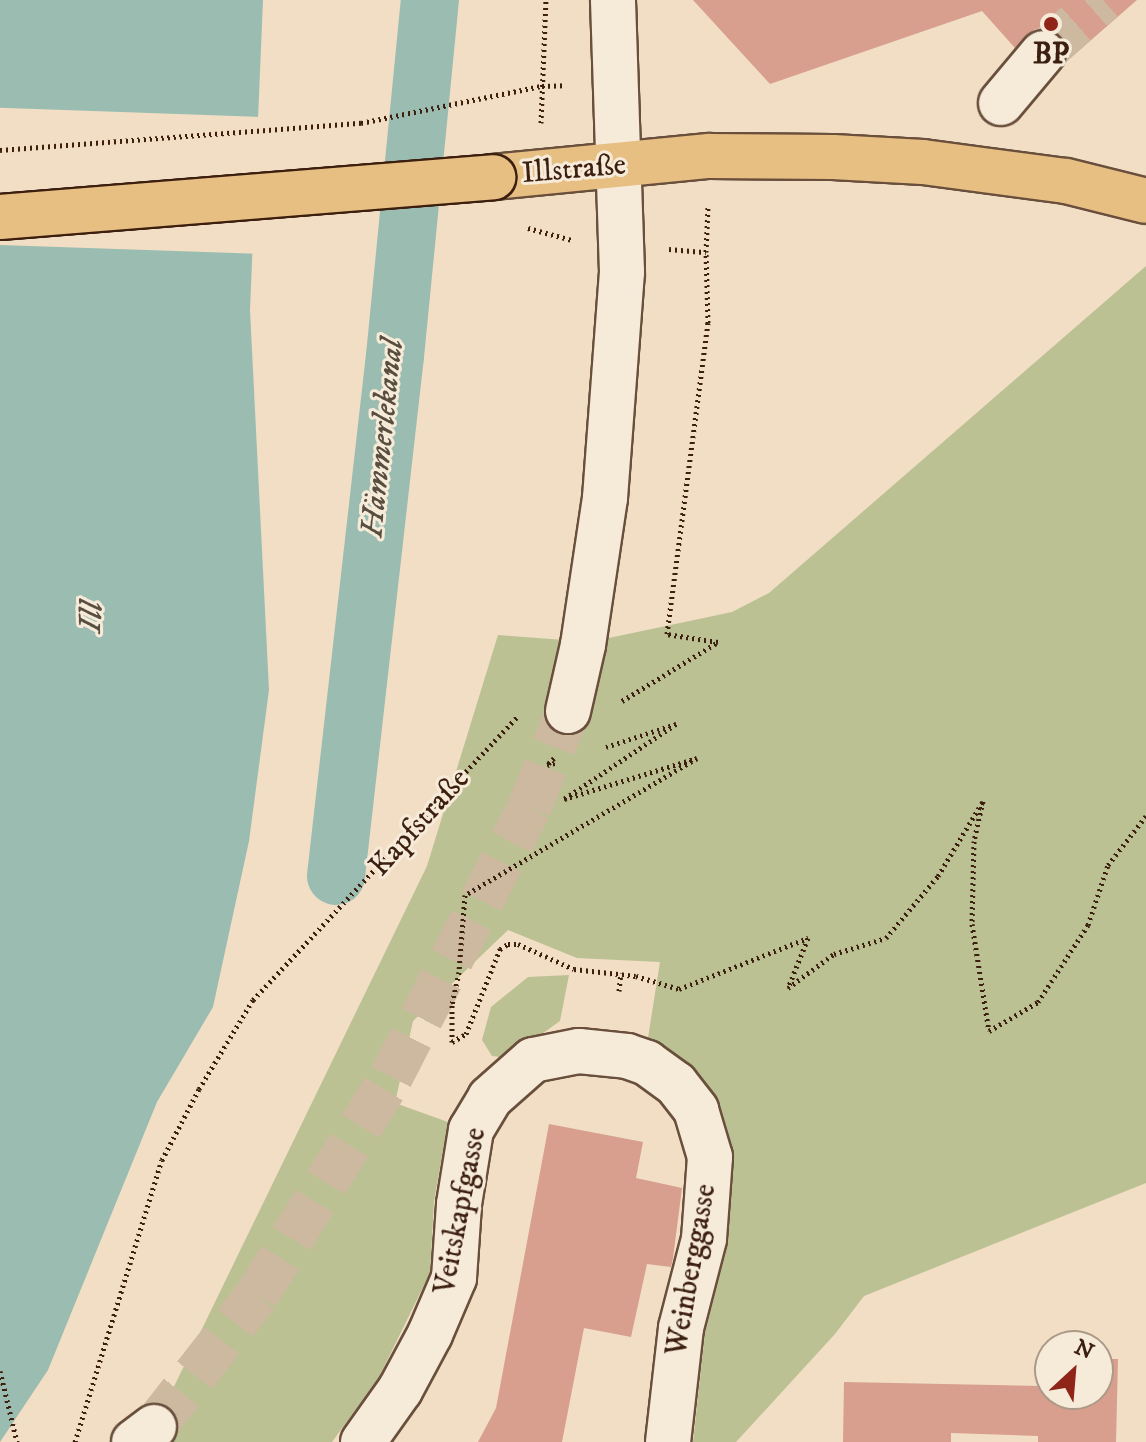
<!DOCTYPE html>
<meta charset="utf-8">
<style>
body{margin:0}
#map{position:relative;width:1146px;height:1442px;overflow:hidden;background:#f1dec4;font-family:"IM FELL DW Pica",serif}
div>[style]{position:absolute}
.green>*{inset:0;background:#bbc193}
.water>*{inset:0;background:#9bbcb1}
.pier>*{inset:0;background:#f1dec4;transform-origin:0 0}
.canal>*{height:58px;margin:-29px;padding:0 29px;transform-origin:29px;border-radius:29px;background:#9bbcb1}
.building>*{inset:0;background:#d89f8e}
.minor-tunnel>*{height:44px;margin-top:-22px;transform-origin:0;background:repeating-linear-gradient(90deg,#cdb8a0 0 44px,transparent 0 66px)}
.path>*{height:5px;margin-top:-2.5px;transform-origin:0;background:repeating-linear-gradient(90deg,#3c1f0f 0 2px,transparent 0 6px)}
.roads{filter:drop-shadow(2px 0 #694f3c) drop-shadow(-2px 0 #694f3c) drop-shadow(0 2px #694f3c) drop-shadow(0 -2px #694f3c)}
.minor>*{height:44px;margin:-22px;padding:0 22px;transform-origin:22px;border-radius:22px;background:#f6ead9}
.major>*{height:44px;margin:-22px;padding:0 22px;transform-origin:22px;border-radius:22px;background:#e8bf82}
.bridges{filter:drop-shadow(2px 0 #3c1f0f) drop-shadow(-2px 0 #3c1f0f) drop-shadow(0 2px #3c1f0f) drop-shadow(0 -2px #3c1f0f)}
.major-bridge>*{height:44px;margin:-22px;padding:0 22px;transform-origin:22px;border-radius:22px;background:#e8bf82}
.dots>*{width:22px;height:22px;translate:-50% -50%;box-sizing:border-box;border:4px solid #f6ead9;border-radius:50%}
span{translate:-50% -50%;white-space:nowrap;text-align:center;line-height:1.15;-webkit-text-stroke:6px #f6ead9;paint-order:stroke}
.poi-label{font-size:30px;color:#3c1f0f;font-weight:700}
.street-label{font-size:30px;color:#3c1f0f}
.water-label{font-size:32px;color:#584e40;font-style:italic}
.north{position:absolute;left:1034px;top:1330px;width:80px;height:80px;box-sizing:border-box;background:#f6ead9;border:2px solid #ac9988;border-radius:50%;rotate:26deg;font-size:22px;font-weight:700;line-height:32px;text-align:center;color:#3c1f0f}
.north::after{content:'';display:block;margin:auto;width:28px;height:36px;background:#8f2418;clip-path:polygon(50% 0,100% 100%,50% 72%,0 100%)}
</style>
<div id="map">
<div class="green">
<i style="clip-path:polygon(1146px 266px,1146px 1183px,864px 1296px,835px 1334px,736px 1442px,693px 1442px,705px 1333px,728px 1243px,734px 1155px,718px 1098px,677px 1055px,648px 1038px,660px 962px,577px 958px,508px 930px,413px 1021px,395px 1103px,448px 1122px,434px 1201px,430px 1273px,379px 1377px,332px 1442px,147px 1442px,427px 866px,498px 635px,590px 642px,732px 612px,769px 593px)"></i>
<i style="clip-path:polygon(569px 975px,560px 1021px,508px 1058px,492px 1056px,482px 1040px,491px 1007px,528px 977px)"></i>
</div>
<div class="water">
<i style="clip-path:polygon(0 0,263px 0,250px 310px,269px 690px,249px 841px,213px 1007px,157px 1102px,48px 1370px,0 1442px)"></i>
</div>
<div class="pier">
<i style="left:262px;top:117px;width:137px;height:263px;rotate:92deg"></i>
</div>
<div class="canal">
<i style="left:336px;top:876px;width:523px;rotate:-83.53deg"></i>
<i style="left:395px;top:356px;width:358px;rotate:-84.4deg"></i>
</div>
<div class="building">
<i style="clip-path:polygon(693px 0,1137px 0,1066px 62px,1067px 45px,1058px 33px,1047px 28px,1035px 29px,1015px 48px,982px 11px,770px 84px)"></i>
<i style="clip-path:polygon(549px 1124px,643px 1142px,636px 1178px,682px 1188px,673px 1258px,671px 1267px,647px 1264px,631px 1337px,584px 1328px,562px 1442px,478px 1442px,496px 1408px)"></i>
<i style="clip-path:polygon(1041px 1357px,1050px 1357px,1050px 1394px,1098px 1394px,1098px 1359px,1118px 1359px,1116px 1442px,1038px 1442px,1038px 1436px,951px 1433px,951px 1442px,843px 1442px,844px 1382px,1040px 1386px)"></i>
</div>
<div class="minor-tunnel">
<i style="left:1043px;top:53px;width:80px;rotate:-41.5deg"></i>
<i style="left:154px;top:1427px;width:167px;rotate:-52deg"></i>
<i style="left:257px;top:1295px;width:256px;rotate:-58.4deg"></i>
<i style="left:391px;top:1077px;width:302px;rotate:-62.8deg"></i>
<i style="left:529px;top:808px;width:105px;rotate:-68.1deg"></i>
</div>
<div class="path">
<i style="left:541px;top:123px;width:123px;rotate:-87.7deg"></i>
<i style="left:0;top:150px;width:362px;rotate:-4.3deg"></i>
<i style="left:361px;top:123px;width:185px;rotate:-11.6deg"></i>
<i style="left:542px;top:86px;width:24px;rotate:-2deg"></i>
<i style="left:528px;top:228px;width:46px;rotate:15.3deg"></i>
<i style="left:669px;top:249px;width:37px;rotate:5deg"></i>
<i style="left:706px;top:252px;width:45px;rotate:-87.5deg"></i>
<i style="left:622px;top:701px;width:113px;rotate:-31.6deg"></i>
<i style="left:718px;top:642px;width:52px;rotate:-171.1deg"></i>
<i style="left:667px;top:634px;width:314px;rotate:-82.5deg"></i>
<i style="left:708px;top:323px;width:71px;rotate:-91.6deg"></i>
<i style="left:606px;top:747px;width:74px;rotate:-18.2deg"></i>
<i style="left:676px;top:724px;width:135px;rotate:146.2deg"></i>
<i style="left:564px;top:799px;width:139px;rotate:-17.1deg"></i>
<i style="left:697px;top:758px;width:269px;rotate:149.4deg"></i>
<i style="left:465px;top:895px;width:77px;rotate:94.5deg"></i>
<i style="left:459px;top:972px;width:34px;rotate:102deg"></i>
<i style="left:452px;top:1005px;width:37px;rotate:90deg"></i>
<i style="left:452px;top:1042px;width:16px;rotate:-30deg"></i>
<i style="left:466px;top:1034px;width:92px;rotate:-68.2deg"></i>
<i style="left:500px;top:949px;width:9px;rotate:-32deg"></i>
<i style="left:508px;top:944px;width:10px"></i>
<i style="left:518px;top:944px;width:61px;rotate:24.1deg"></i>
<i style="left:574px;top:969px;width:62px;rotate:6.4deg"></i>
<i style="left:636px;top:976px;width:45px;rotate:16.8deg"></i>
<i style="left:679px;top:989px;width:139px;rotate:-21.6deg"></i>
<i style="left:808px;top:938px;width:54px;rotate:111.8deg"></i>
<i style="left:788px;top:988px;width:57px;rotate:-36.5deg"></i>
<i style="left:834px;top:954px;width:54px;rotate:-17.1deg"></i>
<i style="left:886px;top:938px;width:81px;rotate:-50deg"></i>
<i style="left:938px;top:876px;width:87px;rotate:-59deg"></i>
<i style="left:983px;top:801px;width:41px;rotate:102.7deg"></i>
<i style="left:974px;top:841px;width:83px;rotate:91.4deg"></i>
<i style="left:972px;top:924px;width:108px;rotate:81deg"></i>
<i style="left:989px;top:1031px;width:57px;rotate:-30.6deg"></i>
<i style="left:1038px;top:1002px;width:92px;rotate:-57deg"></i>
<i style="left:1088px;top:925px;width:63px;rotate:-71.6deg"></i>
<i style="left:1108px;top:865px;width:62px;rotate:-52.2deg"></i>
<i style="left:554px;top:758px;width:10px;rotate:135deg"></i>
<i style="left:547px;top:765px;width:11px;rotate:-15deg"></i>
<i style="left:619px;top:991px;width:18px;rotate:-84deg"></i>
<i style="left:0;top:1371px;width:73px;rotate:76.5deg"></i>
<i style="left:75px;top:1442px;width:295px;rotate:-72.9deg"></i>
<i style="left:162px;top:1160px;width:80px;rotate:-62.5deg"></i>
<i style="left:199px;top:1089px;width:104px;rotate:-58.8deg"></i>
<i style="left:253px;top:1000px;width:388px;rotate:-47deg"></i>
</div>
<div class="roads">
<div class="minor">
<i style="left:1001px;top:103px;width:65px;rotate:-50deg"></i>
<i style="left:568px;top:711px;width:68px;rotate:-77.2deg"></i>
<i style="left:583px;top:645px;width:149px;rotate:-81.5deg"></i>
<i style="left:605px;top:498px;width:227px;rotate:-85.7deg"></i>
<i style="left:622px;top:272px;width:272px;rotate:-91.9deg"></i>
<i style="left:134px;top:1442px;width:25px;rotate:-37deg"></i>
<i style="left:363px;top:1442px;width:64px;rotate:-54.6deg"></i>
<i style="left:400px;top:1390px;width:64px;rotate:-61.8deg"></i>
<i style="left:430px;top:1334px;width:61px;rotate:-66.8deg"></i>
<i style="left:454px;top:1278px;width:74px;rotate:-86.1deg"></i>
<i style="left:459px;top:1204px;width:75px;rotate:-80.8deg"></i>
<i style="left:471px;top:1130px;width:37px;rotate:-59deg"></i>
<i style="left:490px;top:1098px;width:57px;rotate:-41.5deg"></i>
<i style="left:533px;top:1060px;width:47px;rotate:-11.1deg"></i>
<i style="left:579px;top:1051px;width:48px;rotate:5.9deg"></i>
<i style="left:627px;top:1056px;width:21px;rotate:19deg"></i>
<i style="left:647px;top:1063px;width:36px;rotate:36deg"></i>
<i style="left:676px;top:1084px;width:33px;rotate:52deg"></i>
<i style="left:696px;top:1110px;width:49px;rotate:73.4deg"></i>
<i style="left:710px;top:1157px;width:82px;rotate:94.2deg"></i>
<i style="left:704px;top:1239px;width:92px;rotate:104.5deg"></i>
<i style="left:681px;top:1328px;width:115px;rotate:96.5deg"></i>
</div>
<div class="major">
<i style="left:493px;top:177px;width:217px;rotate:-5.6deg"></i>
<i style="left:709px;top:156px;width:124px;rotate:0.5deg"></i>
<i style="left:833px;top:157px;width:90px;rotate:3.2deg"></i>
<i style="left:923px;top:162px;width:144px;rotate:7.6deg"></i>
<i style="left:1066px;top:181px;width:82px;rotate:14deg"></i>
</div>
</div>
<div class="bridges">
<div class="major-bridge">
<i style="left:0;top:217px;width:495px;rotate:-4.6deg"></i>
</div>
</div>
<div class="dots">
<i style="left:1051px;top:24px;background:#8f2418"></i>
</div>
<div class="poi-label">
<span style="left:1051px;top:55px">BP</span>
</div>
<div class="street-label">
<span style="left:574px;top:170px;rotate:-5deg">Illstraße</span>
<span style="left:420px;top:823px;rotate:-48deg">Kapfstraße</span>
<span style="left:461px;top:1211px;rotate:-79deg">Veitskapfgasse</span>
<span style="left:692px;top:1270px;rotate:-80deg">Weinberggasse</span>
</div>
<div class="water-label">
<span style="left:383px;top:438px;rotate:-84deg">Hämmerlekanal</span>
<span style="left:92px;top:617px;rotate:-87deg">Ill</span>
</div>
<div class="north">N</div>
</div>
